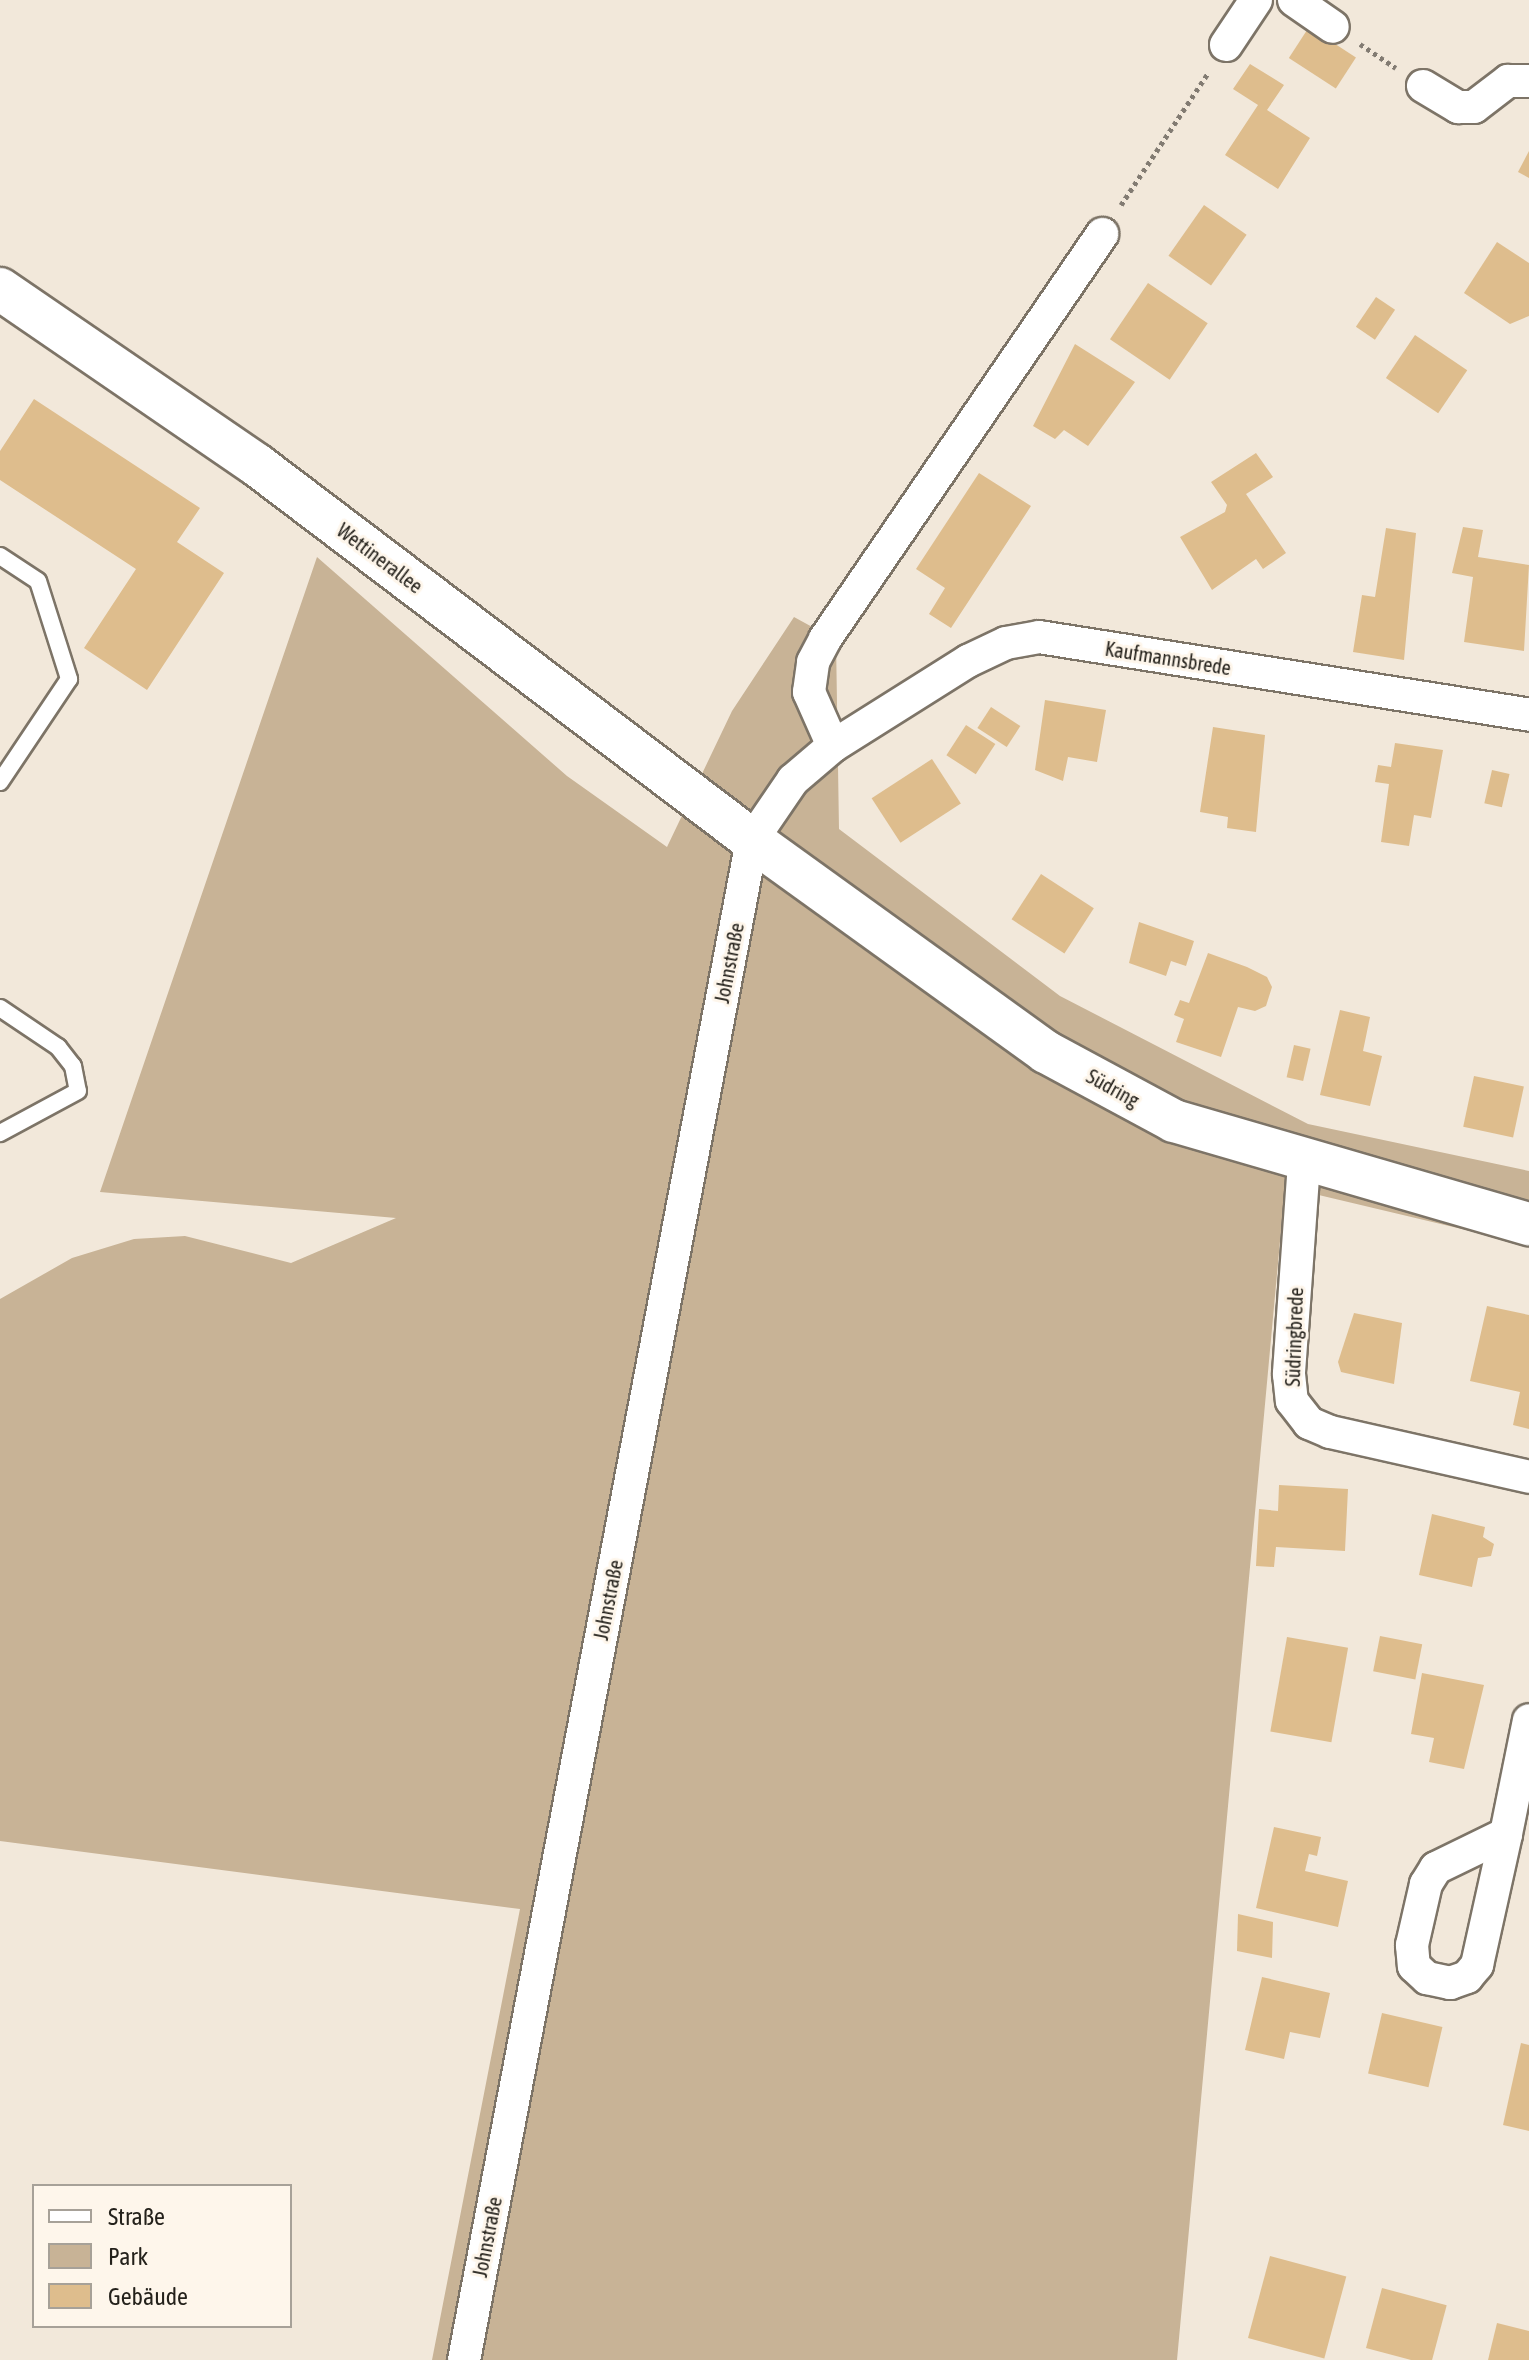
<!DOCTYPE html>
<meta charset="utf-8">
<style>
body{margin:0}
#map{position:relative;width:1529px;height:2360px;overflow:hidden;background:#f2e8da;font-family:"Asap Condensed",sans-serif}
div>[style]{position:absolute}
.green>*{inset:0;background:#c8b396}
.building>*{inset:0;background:#debd8d;transform-origin:0 0}
.path>*{height:5px;margin-top:-2.5px;transform-origin:0;background:repeating-linear-gradient(90deg,#827b72 0 4px,transparent 0 8px)}
.roads{filter:drop-shadow(2px 0 #7d7467) drop-shadow(-2px 0 #7d7467) drop-shadow(0 2px #7d7467) drop-shadow(0 -2px #7d7467)}
.service>*{height:16px;margin:-8px;padding:0 8px;transform-origin:8px;border-radius:8px;background:#fff}
.minor>*{height:32px;margin:-16px;padding:0 16px;transform-origin:16px;border-radius:16px;background:#fff}
.tertiary>*{height:42px;margin:-21px;padding:0 21px;transform-origin:21px;border-radius:21px;background:#fff}
span{translate:-50% -50%;white-space:nowrap;text-align:center;line-height:1.15;-webkit-text-stroke:6px #fef6eb;paint-order:stroke}
.street-label{font-size:20px;color:#24211b}
.legend{position:absolute;left:32px;top:2184px;width:260px;height:144px;box-sizing:border-box;background:#fef6eb;border:2px solid #a7a198;margin:0;padding:10px 14px;list-style:none;font-size:24px;color:#24211b}
.legend li{display:flex;align-items:center;gap:16px;height:40px}
.legend b{width:40px;border:2px solid #a7a198}
</style>
<div id="map">
<div class="green">
<i style="clip-path:polygon(317px 557px,567px 776px,667px 847px,732px 711px,794px 617px,836px 640px,839px 829px,1060px 996px,1308px 1124px,1529px 1171px,1529px 1245px,1285px 1187px,1177px 2360px,432px 2360px,520px 1909px,0 1841px,0 1299px,72px 1258px,134px 1239px,185px 1236px,291px 1263px,396px 1218px,100px 1192px)"></i>
</div>
<div class="building">
<i style="left:1309px;top:27px;width:56px;height:37px;rotate:33deg"></i>
<i style="clip-path:polygon(1250px 64px,1284px 85px,1267px 110px,1310px 138px,1278px 189px,1225px 155px,1258px 105px,1233px 89px)"></i>
<i style="clip-path:polygon(1529px 151px,1529px 178px,1518px 172px)"></i>
<i style="left:1204px;top:205px;width:52px;height:62px;rotate:35deg"></i>
<i style="clip-path:polygon(1497px 242px,1529px 263px,1529px 316px,1510px 324px,1464px 293px)"></i>
<i style="left:1148px;top:283px;width:72px;height:68px;rotate:34deg"></i>
<i style="left:1376px;top:297px;width:23px;height:36px;rotate:34deg"></i>
<i style="left:1415px;top:335px;width:63px;height:52px;rotate:34deg"></i>
<i style="clip-path:polygon(1075px 344px,1135px 382px,1088px 446px,1064px 430px,1055px 439px,1033px 426px)"></i>
<i style="clip-path:polygon(34px 399px,200px 508px,177px 542px,224px 573px,147px 690px,84px 648px,136px 569px,0 480px,0 451px)"></i>
<i style="clip-path:polygon(1256px 453px,1273px 477px,1246px 494px,1286px 553px,1263px 569px,1256px 559px,1212px 590px,1180px 537px,1225px 512px,1227px 505px,1211px 482px)"></i>
<i style="clip-path:polygon(979px 473px,1031px 506px,951px 628px,929px 614px,945px 588px,916px 569px)"></i>
<i style="clip-path:polygon(1463px 527px,1483px 530px,1478px 557px,1529px 565px,1524px 651px,1464px 642px,1473px 577px,1452px 573px)"></i>
<i style="clip-path:polygon(1386px 528px,1416px 533px,1404px 660px,1353px 652px,1362px 595px,1375px 597px)"></i>
<i style="clip-path:polygon(1045px 700px,1106px 710px,1097px 762px,1068px 757px,1063px 781px,1035px 770px)"></i>
<i style="left:991px;top:707px;width:35px;height:25px;rotate:33deg"></i>
<i style="left:966px;top:725px;width:35px;height:36px;rotate:33deg"></i>
<i style="clip-path:polygon(1213px 727px,1265px 735px,1256px 832px,1227px 828px,1228px 817px,1200px 812px)"></i>
<i style="clip-path:polygon(1395px 743px,1443px 750px,1431px 818px,1414px 815px,1409px 846px,1381px 842px,1389px 784px,1375px 782px,1378px 765px,1391px 767px)"></i>
<i style="left:932px;top:759px;width:53px;height:72px;rotate:57deg"></i>
<i style="left:1492px;top:770px;width:18px;height:34px;rotate:13deg"></i>
<i style="left:1041px;top:874px;width:63px;height:54px;rotate:33deg"></i>
<i style="clip-path:polygon(1139px 922px,1194px 941px,1186px 966px,1171px 961px,1166px 976px,1129px 963px)"></i>
<i style="clip-path:polygon(1208px 953px,1247px 967px,1267px 977px,1272px 987px,1266px 1006px,1255px 1011px,1238px 1007px,1221px 1057px,1176px 1042px,1184px 1019px,1174px 1015px,1180px 1000px,1189px 1003px)"></i>
<i style="clip-path:polygon(1340px 1010px,1370px 1017px,1363px 1051px,1382px 1056px,1370px 1106px,1320px 1095px)"></i>
<i style="left:1294px;top:1045px;width:17px;height:33px;rotate:13deg"></i>
<i style="left:1474px;top:1076px;width:51px;height:52px;rotate:12deg"></i>
<i style="clip-path:polygon(1487px 1306px,1529px 1315px,1529px 1429px,1513px 1425px,1520px 1392px,1470px 1381px)"></i>
<i style="clip-path:polygon(1354px 1313px,1402px 1323px,1394px 1384px,1341px 1372px,1338px 1362px)"></i>
<i style="clip-path:polygon(1279px 1485px,1348px 1489px,1345px 1551px,1276px 1547px,1274px 1567px,1256px 1566px,1259px 1509px,1278px 1511px)"></i>
<i style="clip-path:polygon(1432px 1514px,1485px 1527px,1483px 1537px,1494px 1544px,1491px 1556px,1478px 1558px,1472px 1587px,1419px 1575px)"></i>
<i style="left:1380px;top:1636px;width:43px;height:36px;rotate:11deg"></i>
<i style="left:1287px;top:1637px;width:62px;height:96px;rotate:10deg"></i>
<i style="clip-path:polygon(1422px 1673px,1484px 1685px,1464px 1769px,1429px 1762px,1434px 1738px,1411px 1734px)"></i>
<i style="clip-path:polygon(1274px 1827px,1321px 1837px,1317px 1856px,1309px 1854px,1305px 1871px,1348px 1881px,1338px 1927px,1256px 1908px)"></i>
<i style="clip-path:polygon(1238px 1914px,1273px 1922px,1272px 1958px,1237px 1951px)"></i>
<i style="clip-path:polygon(1262px 1977px,1330px 1993px,1320px 2038px,1290px 2032px,1284px 2059px,1245px 2050px)"></i>
<i style="left:1382px;top:2013px;width:62px;height:62px;rotate:13deg"></i>
<i style="clip-path:polygon(1521px 2043px,1529px 2045px,1529px 2131px,1503px 2125px)"></i>
<i style="left:1270px;top:2256px;width:79px;height:85px;rotate:15deg"></i>
<i style="left:1382px;top:2288px;width:67px;height:62px;rotate:15deg"></i>
<i style="clip-path:polygon(1497px 2323px,1529px 2331px,1529px 2360px,1488px 2360px)"></i>
</div>
<div class="path">
<i style="left:1360px;top:44px;width:43px;rotate:33.7deg"></i>
<i style="left:1121px;top:205px;width:158px;rotate:-56.6deg"></i>
</div>
<div class="roads">
<div class="service">
<i style="left:0;top:556px;width:45px;rotate:33.3deg"></i>
<i style="left:38px;top:581px;width:103px;rotate:72.4deg"></i>
<i style="left:69px;top:679px;width:124px;rotate:123.8deg"></i>
<i style="left:0;top:1008px;width:70px;rotate:33.9deg"></i>
<i style="left:58px;top:1047px;width:24px;rotate:52deg"></i>
<i style="left:73px;top:1066px;width:25px;rotate:79deg"></i>
<i style="left:78px;top:1091px;width:89px;rotate:151.7deg"></i>
</div>
<div class="minor">
<i style="left:1294px;top:0;width:47px;rotate:34.7deg"></i>
<i style="left:1226px;top:45px;width:54px;rotate:-56.3deg"></i>
<i style="left:1423px;top:86px;width:41px;rotate:31deg"></i>
<i style="left:1458px;top:107px;width:16px"></i>
<i style="left:1474px;top:107px;width:43px;rotate:-37.4deg"></i>
<i style="left:1508px;top:81px;width:21px"></i>
<i style="left:833px;top:746px;width:59px;rotate:-114deg"></i>
<i style="left:809px;top:692px;width:30px;rotate:-82deg"></i>
<i style="left:813px;top:662px;width:26px;rotate:-62deg"></i>
<i style="left:825px;top:639px;width:491px;rotate:-55.6deg"></i>
<i style="left:1304px;top:1163px;width:212px;rotate:94.1deg"></i>
<i style="left:1289px;top:1374px;width:27px;rotate:84deg"></i>
<i style="left:1292px;top:1401px;width:28px;rotate:52deg"></i>
<i style="left:1309px;top:1423px;width:23px;rotate:23deg"></i>
<i style="left:1330px;top:1432px;width:204px;rotate:12.7deg"></i>
<i style="left:1506px;top:1834px;width:78px;rotate:154.1deg"></i>
<i style="left:1436px;top:1868px;width:19px;rotate:122deg"></i>
<i style="left:1426px;top:1884px;width:63px;rotate:102.9deg"></i>
<i style="left:1412px;top:1945px;width:21px;rotate:85deg"></i>
<i style="left:1414px;top:1966px;width:18px;rotate:43deg"></i>
<i style="left:1427px;top:1978px;width:24px;rotate:12deg"></i>
<i style="left:1450px;top:1983px;width:18px;rotate:-19deg"></i>
<i style="left:1467px;top:1977px;width:16px;rotate:-50deg"></i>
<i style="left:1477px;top:1965px;width:134px;rotate:-77.5deg"></i>
<i style="left:1506px;top:1834px;width:116px;rotate:-78.6deg"></i>
<i style="left:464px;top:2360px;width:1547px;rotate:-79.27deg"></i>
<i style="left:752px;top:840px;width:73px;rotate:-55.7deg"></i>
<i style="left:793px;top:780px;width:52px;rotate:-40.4deg"></i>
<i style="left:833px;top:746px;width:160px;rotate:-32.2deg"></i>
<i style="left:968px;top:661px;width:42px;rotate:-25.3deg"></i>
<i style="left:1006px;top:643px;width:34px;rotate:-10deg"></i>
<i style="left:1039px;top:637px;width:496px;rotate:9deg"></i>
</div>
<div class="tertiary">
<i style="left:0;top:289px;width:311px;rotate:34.4deg"></i>
<i style="left:257px;top:465px;width:621px;rotate:37.15deg"></i>
<i style="left:752px;top:840px;width:362px;rotate:35.8deg"></i>
<i style="left:1046px;top:1052px;width:145px;rotate:28.3deg"></i>
<i style="left:1174px;top:1121px;width:370px;rotate:16.2deg"></i>
</div>
</div>
<div class="street-label">
<span style="left:380px;top:558px;rotate:37deg">Wettinerallee</span>
<span style="left:1168px;top:658px;rotate:9deg">Kaufmannsbrede</span>
<span style="left:729px;top:963px;rotate:-79deg">Johnstraße</span>
<span style="left:1113px;top:1088px;rotate:29deg">Südring</span>
<span style="left:1294px;top:1337px;rotate:-88deg">Südringbrede</span>
<span style="left:608px;top:1600px;rotate:-79deg">Johnstraße</span>
<span style="left:487px;top:2237px;rotate:-79deg">Johnstraße</span>
</div>
<ul class="legend">
<li><b style="height:10px;background:#fff"></b>Straße</li>
<li><b style="height:22px;background:#c8b396"></b>Park</li>
<li><b style="height:22px;background:#debd8d"></b>Gebäude</li>
</ul>
</div>
